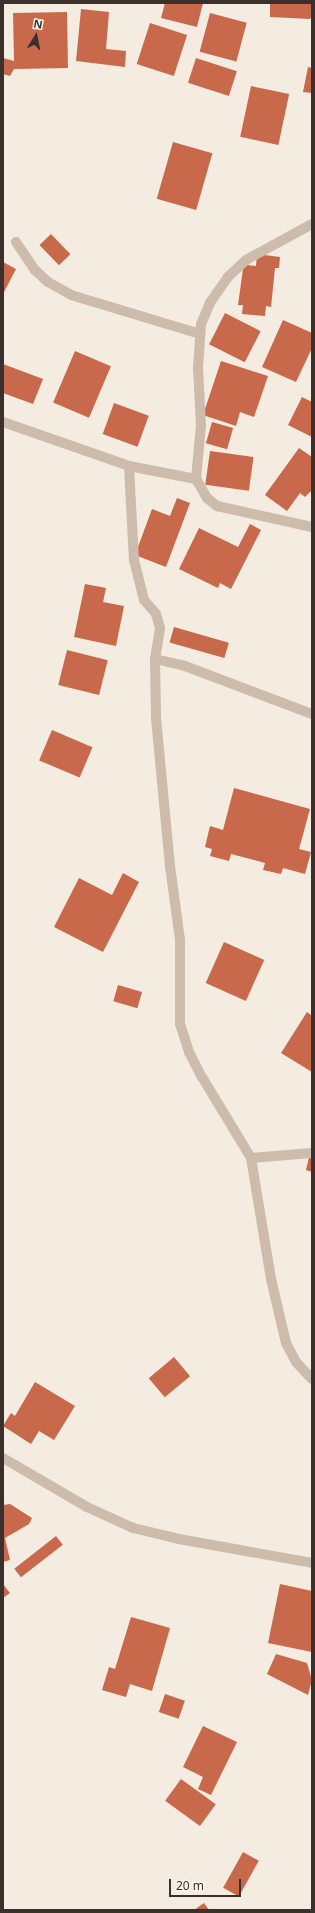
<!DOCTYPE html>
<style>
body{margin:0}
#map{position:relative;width:315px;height:1913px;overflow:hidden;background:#f4ebe1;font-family:"Noto Sans",sans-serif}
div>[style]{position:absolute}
.building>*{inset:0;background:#c8694b;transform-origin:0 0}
.minor>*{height:10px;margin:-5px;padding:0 5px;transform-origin:5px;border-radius:5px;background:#cdbbac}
span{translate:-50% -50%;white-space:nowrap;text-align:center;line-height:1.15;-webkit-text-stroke:4px #fbf5ee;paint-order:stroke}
.frame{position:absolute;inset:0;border:4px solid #3b302b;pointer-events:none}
.north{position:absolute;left:16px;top:16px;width:40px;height:40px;-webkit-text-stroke:3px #fbf5ee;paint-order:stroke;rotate:10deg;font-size:11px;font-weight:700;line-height:16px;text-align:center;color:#3b302b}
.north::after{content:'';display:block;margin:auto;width:14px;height:18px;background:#3b302b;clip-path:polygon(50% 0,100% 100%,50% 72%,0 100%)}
.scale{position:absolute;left:169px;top:1879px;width:72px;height:18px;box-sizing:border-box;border:2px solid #3b302b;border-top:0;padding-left:5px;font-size:12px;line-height:14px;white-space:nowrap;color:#3b302b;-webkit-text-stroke:3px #fbf5ee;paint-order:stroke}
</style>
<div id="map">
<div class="building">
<i style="clip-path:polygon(165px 3px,203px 3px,197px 27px,161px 18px)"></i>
<i style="clip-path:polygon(270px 3px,312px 3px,312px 16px,310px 19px,270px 17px)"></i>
<i style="clip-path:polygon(81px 9px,109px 12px,106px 49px,126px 51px,125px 67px,76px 61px)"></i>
<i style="clip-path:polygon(67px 12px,68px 68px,14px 69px,10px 76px,3px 74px,3px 58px,14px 61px,13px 13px)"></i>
<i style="left:210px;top:13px;width:38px;height:40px;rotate:15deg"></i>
<i style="left:150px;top:23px;width:39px;height:43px;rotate:18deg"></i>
<i style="left:196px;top:58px;width:43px;height:26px;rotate:18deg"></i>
<i style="clip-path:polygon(308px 67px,312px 68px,312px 93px,303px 92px)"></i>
<i style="left:251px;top:86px;width:39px;height:52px;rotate:12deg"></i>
<i style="left:173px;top:142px;width:41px;height:59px;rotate:16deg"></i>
<i style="left:51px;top:234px;width:28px;height:16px;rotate:46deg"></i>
<i style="clip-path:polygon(257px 254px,280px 257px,279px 268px,275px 268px,271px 307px,266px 306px,265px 316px,242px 314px,243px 305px,238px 305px,243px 269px,247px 265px,256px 266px)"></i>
<i style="clip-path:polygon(3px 262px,16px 269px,3px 294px)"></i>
<i style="left:225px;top:313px;width:40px;height:35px;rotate:27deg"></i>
<i style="clip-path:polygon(283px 320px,312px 333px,312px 348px,296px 382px,262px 367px)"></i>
<i style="left:75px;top:351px;width:39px;height:56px;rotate:23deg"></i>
<i style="clip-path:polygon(221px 361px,268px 376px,254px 417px,240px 412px,236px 426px,203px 415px)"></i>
<i style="clip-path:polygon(3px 364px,43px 379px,33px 404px,3px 393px)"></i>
<i style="clip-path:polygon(302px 397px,312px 402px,312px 437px,288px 425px)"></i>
<i style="left:114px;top:403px;width:37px;height:33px;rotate:20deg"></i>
<i style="left:212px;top:422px;width:22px;height:22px;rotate:16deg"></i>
<i style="clip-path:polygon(299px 448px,312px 457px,312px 490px,305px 497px,300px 493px,287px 511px,265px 495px)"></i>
<i style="left:210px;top:451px;width:44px;height:34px;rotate:8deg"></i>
<i style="clip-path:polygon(177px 498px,190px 503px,166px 567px,135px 555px,152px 509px,170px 516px)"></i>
<i style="clip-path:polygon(250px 524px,261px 530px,231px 589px,220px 583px,218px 588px,179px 569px,199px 528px,238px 547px)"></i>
<i style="clip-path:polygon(85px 584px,106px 588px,103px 602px,124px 606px,116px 646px,74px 637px)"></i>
<i style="left:174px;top:627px;width:57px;height:16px;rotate:16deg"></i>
<i style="left:67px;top:650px;width:42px;height:36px;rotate:14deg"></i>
<i style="left:52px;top:730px;width:44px;height:33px;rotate:23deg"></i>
<i style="clip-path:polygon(234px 788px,310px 809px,299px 849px,311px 852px,305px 874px,283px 868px,281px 874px,263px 870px,265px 863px,231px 854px,229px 861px,210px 856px,212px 849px,205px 847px,210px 826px,223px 830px)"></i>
<i style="clip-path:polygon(123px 873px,139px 882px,103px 952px,54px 927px,79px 878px,112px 895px)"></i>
<i style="left:224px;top:942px;width:44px;height:45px;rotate:24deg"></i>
<i style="left:118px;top:985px;width:25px;height:17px;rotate:16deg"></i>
<i style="clip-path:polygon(307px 1012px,312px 1016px,312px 1072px,281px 1053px)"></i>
<i style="clip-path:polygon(309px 1157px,312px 1158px,312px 1172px,306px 1170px)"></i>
<i style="left:174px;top:1357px;width:25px;height:33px;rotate:50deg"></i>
<i style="clip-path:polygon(35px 1382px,75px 1406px,54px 1440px,39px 1431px,31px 1444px,3px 1426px,11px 1413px,15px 1416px)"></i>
<i style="clip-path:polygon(10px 1504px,32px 1518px,29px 1524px,5px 1538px,10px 1560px,3px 1562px,3px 1505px)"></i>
<i style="left:56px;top:1536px;width:11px;height:53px;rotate:52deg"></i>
<i style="clip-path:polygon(3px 1584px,10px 1593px,3px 1598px)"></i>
<i style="clip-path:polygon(280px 1584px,312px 1591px,312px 1652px,268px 1643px)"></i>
<i style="clip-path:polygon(131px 1617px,170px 1628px,152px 1691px,130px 1684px,126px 1697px,102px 1690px,109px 1667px,115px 1669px)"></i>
<i style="clip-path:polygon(276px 1654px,307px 1663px,312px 1680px,308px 1695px,267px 1674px)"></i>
<i style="left:165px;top:1694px;width:21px;height:19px;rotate:19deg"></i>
<i style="clip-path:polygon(203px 1726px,237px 1742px,211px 1795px,198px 1789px,203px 1777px,183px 1767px)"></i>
<i style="left:181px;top:1779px;width:43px;height:27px;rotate:36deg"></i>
<i style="left:243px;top:1852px;width:18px;height:41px;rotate:29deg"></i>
<i style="clip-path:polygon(204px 1903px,209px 1910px,194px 1910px)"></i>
</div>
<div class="minor">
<i style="left:312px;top:224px;width:75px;rotate:151.4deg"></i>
<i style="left:246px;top:260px;width:25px;rotate:137deg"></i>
<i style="left:228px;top:277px;width:32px;rotate:125deg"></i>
<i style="left:210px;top:303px;width:23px;rotate:113deg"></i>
<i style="left:201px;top:324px;width:44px;rotate:93.9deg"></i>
<i style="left:198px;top:368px;width:57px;rotate:87deg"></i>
<i style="left:201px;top:425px;width:54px;rotate:95.3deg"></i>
<i style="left:196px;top:479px;width:22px;rotate:60deg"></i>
<i style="left:207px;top:498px;width:13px;rotate:39deg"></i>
<i style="left:217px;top:506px;width:97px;rotate:12.5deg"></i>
<i style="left:16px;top:242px;width:34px;rotate:56deg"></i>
<i style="left:35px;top:270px;width:18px;rotate:43deg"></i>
<i style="left:48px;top:282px;width:26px;rotate:29deg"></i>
<i style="left:71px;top:295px;width:135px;rotate:16.8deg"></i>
<i style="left:3px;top:422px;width:133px;rotate:19.2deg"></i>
<i style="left:129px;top:466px;width:68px;rotate:11deg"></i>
<i style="left:129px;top:466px;width:94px;rotate:87deg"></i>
<i style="left:134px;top:560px;width:41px;rotate:76deg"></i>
<i style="left:144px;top:600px;width:18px;rotate:49deg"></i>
<i style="left:156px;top:614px;width:15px;rotate:74deg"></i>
<i style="left:160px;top:628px;width:31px;rotate:99deg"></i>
<i style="left:155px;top:659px;width:59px;rotate:89deg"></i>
<i style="left:156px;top:718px;width:149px;rotate:84.6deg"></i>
<i style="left:170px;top:866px;width:75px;rotate:82.3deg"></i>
<i style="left:180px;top:940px;width:84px;rotate:90deg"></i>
<i style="left:180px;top:1024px;width:29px;rotate:72deg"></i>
<i style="left:189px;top:1052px;width:28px;rotate:63deg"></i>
<i style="left:202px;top:1077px;width:95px;rotate:58.8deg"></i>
<i style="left:251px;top:1158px;width:123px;rotate:80.6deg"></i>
<i style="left:271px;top:1279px;width:66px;rotate:76.8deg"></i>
<i style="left:286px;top:1343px;width:21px;rotate:62deg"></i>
<i style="left:296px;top:1362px;width:23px;rotate:47deg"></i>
<i style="left:155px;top:659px;width:31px;rotate:13deg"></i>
<i style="left:185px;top:666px;width:136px;rotate:20.7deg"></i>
<i style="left:251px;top:1158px;width:61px;rotate:-4.7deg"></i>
<i style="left:3px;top:1458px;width:97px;rotate:30.3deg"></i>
<i style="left:87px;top:1507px;width:51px;rotate:24.5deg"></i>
<i style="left:133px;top:1528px;width:47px;rotate:13.4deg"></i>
<i style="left:179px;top:1539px;width:135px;rotate:10.2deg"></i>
</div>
<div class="frame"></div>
<div class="north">N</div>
<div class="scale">20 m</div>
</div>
